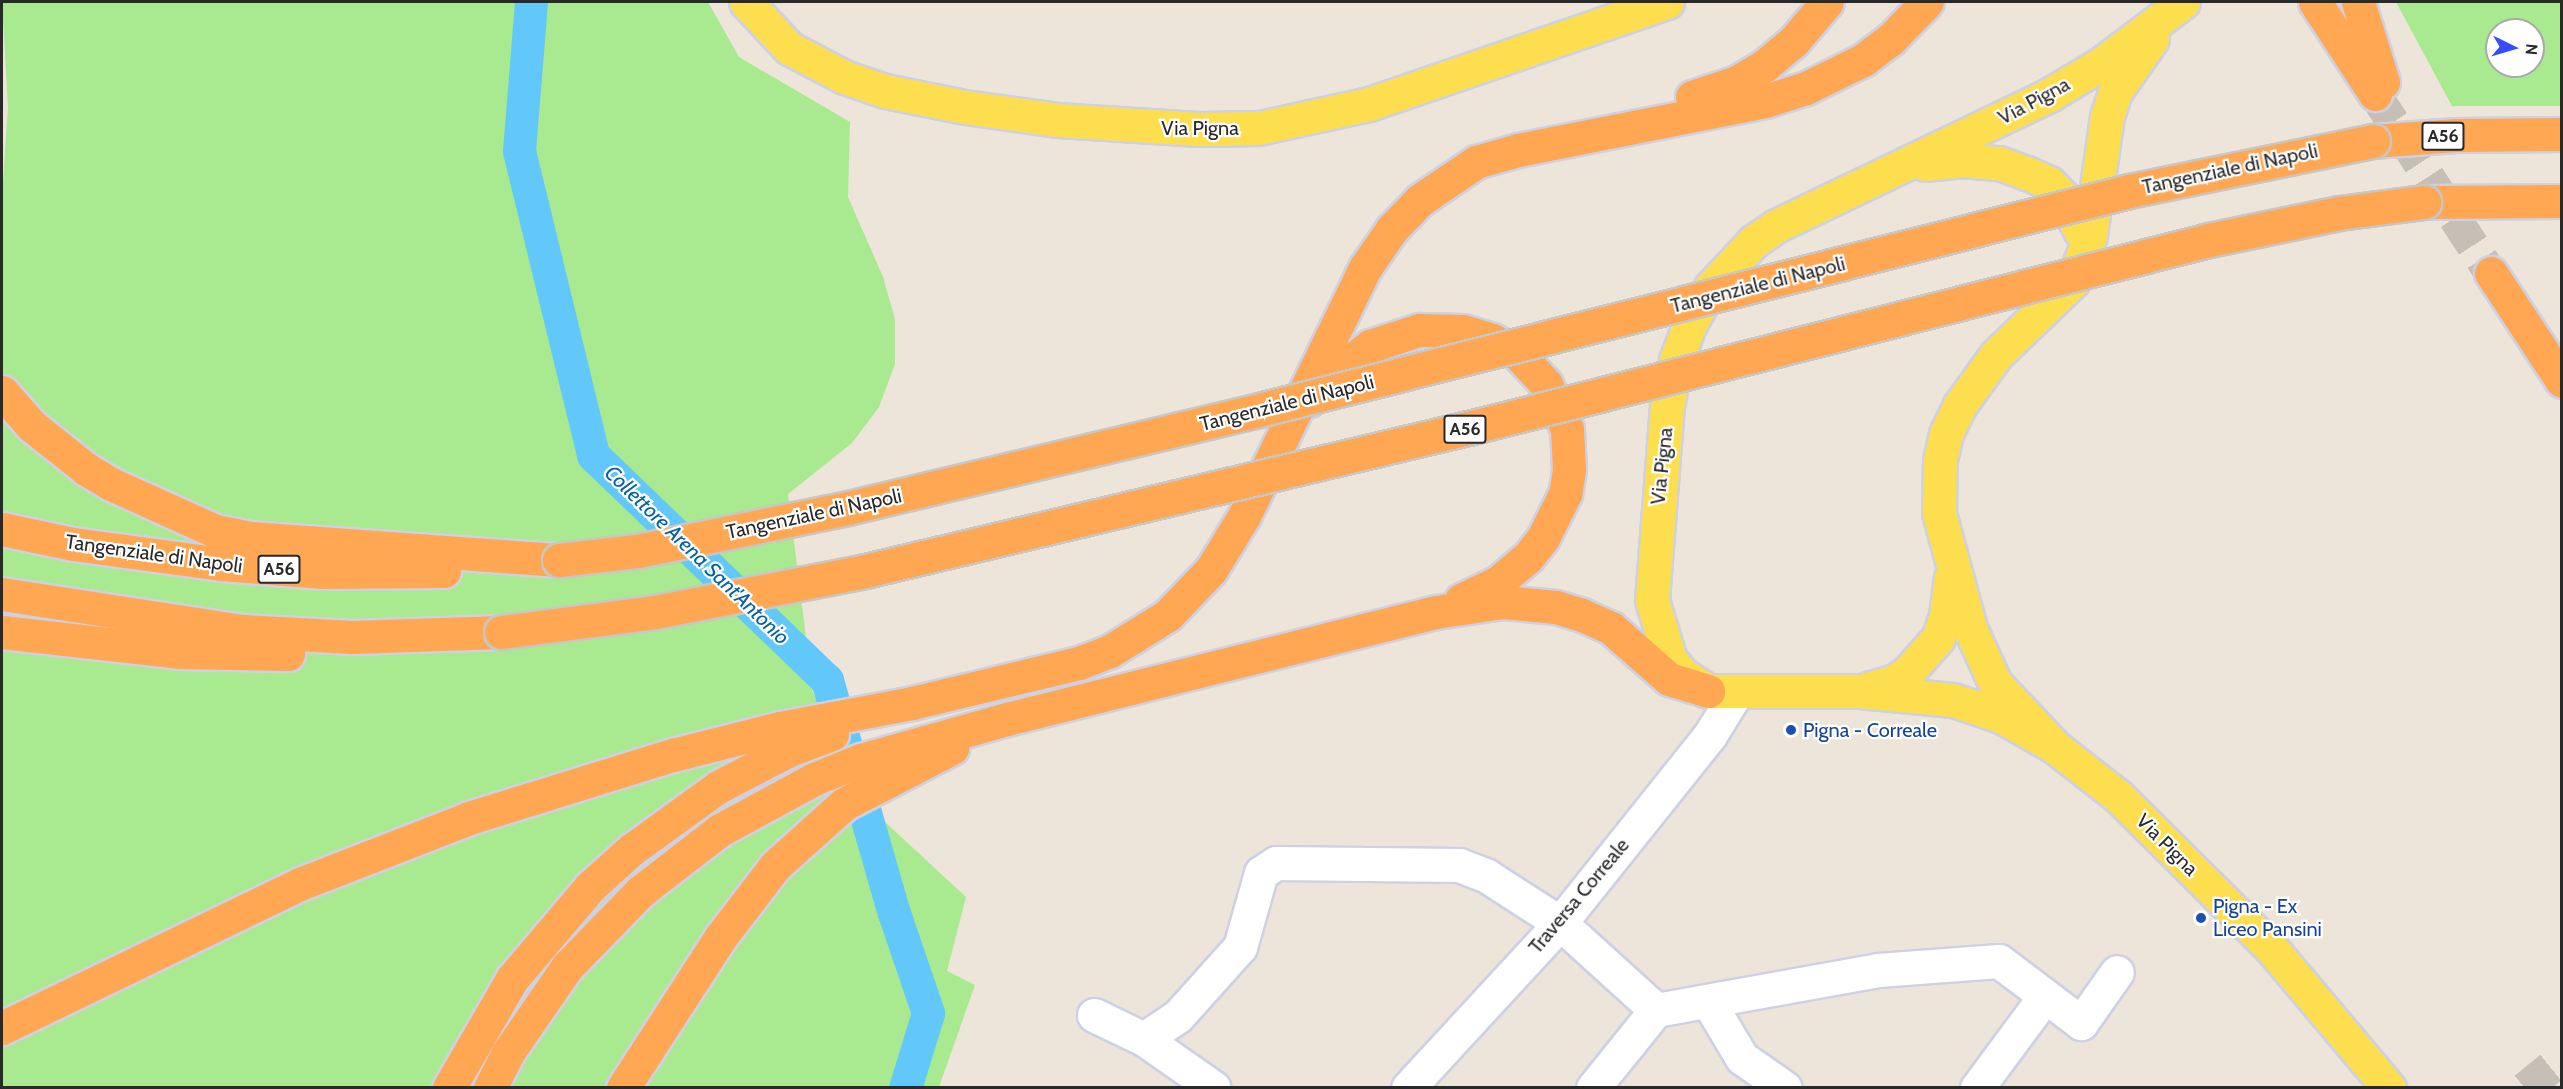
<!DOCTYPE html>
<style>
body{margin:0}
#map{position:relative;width:2563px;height:1089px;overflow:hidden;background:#ede5d9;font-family:Cabin,sans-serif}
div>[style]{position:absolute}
.green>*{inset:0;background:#a9e990}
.canal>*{height:33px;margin:-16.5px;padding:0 16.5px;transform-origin:16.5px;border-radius:16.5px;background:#61c8f9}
.highway-tunnel>*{height:33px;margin-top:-16.5px;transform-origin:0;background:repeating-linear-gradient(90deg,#c6bfb6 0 33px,transparent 0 49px)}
.roads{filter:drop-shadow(2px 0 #ced1e4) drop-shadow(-2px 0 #ced1e4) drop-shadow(0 2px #ced1e4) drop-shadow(0 -2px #ced1e4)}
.minor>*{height:33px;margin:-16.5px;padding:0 16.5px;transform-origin:16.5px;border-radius:16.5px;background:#fff}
.major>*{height:33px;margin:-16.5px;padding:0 16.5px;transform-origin:16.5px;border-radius:16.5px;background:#fdde4e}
.highway>*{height:33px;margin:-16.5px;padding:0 16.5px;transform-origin:16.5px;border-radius:16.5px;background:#ffa752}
.bridges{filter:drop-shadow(2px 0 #c7c7c7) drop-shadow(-2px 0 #c7c7c7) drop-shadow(0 2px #c7c7c7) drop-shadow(0 -2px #c7c7c7)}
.highway-bridge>*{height:33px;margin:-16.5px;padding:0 16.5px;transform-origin:16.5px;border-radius:16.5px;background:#ffa752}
.dots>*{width:16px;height:16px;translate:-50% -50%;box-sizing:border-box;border:3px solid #fff;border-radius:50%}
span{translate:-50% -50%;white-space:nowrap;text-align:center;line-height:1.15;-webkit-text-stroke:4.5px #fff;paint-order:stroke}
.shield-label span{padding:2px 4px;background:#fff;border:2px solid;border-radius:4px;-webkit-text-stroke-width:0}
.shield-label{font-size:18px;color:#292929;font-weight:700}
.street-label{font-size:20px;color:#292929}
.transit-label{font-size:20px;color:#164399}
.left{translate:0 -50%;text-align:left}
.water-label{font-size:21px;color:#0163a5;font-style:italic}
.frame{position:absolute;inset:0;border:3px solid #292929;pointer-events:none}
.north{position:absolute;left:2485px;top:18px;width:60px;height:60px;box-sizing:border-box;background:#fff;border:2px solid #a9a9a9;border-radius:50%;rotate:95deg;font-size:16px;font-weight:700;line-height:24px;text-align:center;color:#292929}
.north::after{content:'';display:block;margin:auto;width:21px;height:27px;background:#344eff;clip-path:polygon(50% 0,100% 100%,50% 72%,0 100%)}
</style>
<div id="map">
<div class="green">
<i style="clip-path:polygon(2px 2px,708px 2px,739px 57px,850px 122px,848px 197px,883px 277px,895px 319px,895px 364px,879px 407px,852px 443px,788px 494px,813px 693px,885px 822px,966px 897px,947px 971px,975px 985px,939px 1087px,2px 1088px,2px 197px,8px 107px)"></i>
<i style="clip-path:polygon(evenodd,2396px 2px,2561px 2px,2561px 106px,2452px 106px,2396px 2px,2497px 30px,2533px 30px,2533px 66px,2497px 66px,2497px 30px)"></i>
</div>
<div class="canal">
<i style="left:531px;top:2px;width:149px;rotate:94.6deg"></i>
<i style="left:519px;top:151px;width:313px;rotate:76.3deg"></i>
<i style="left:593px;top:455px;width:325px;rotate:43.9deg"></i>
<i style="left:827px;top:680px;width:242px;rotate:74deg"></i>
<i style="left:894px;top:913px;width:106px;rotate:71.2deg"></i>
<i style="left:928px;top:1013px;width:78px;rotate:107deg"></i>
</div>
<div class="highway-tunnel">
<i style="left:2375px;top:94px;width:213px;rotate:57.1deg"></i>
<i style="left:2525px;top:1088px;width:48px;rotate:-39deg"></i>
</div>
<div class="roads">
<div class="minor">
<i style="left:1708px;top:1001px;width:66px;rotate:59.2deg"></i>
<i style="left:1742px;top:1058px;width:52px;rotate:34.9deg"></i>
<i style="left:1094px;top:1015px;width:55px;rotate:25.6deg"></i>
<i style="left:1144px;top:1039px;width:41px;rotate:-34.1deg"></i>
<i style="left:1178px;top:1016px;width:93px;rotate:-48.1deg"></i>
<i style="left:1240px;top:947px;width:77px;rotate:-74.2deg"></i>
<i style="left:1261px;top:873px;width:18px;rotate:-34deg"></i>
<i style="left:1276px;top:863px;width:183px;rotate:0.6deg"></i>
<i style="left:1459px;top:865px;width:30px;rotate:21deg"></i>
<i style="left:1487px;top:876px;width:87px;rotate:32.8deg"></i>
<i style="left:1560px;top:923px;width:130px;rotate:42.2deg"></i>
<i style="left:1656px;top:1010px;width:226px;rotate:-10.2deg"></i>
<i style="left:1878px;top:970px;width:121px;rotate:-4.3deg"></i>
<i style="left:1999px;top:961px;width:103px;rotate:37.1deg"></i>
<i style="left:2081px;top:1023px;width:62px;rotate:-54.8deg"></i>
<i style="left:1144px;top:1039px;width:85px;rotate:35deg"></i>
<i style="left:1408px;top:1088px;width:224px;rotate:-47.3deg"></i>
<i style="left:1560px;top:923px;width:241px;rotate:-51.4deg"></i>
<i style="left:1710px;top:735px;width:49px;rotate:-58.2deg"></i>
<i style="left:1593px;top:1088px;width:100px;rotate:-51.1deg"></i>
<i style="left:1977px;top:1088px;width:114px;rotate:-53.5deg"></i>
</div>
<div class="major">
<i style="left:746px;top:2px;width:63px;rotate:46.9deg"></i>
<i style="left:789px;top:48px;width:62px;rotate:27.8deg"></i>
<i style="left:844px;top:77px;width:43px;rotate:18.9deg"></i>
<i style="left:885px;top:91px;width:82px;rotate:11.3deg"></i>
<i style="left:965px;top:107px;width:93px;rotate:8deg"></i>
<i style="left:1057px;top:120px;width:142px;rotate:3.6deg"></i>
<i style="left:1199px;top:129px;width:60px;rotate:-1deg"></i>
<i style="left:1259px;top:128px;width:113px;rotate:-12.3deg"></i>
<i style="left:1369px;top:104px;width:315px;rotate:-18.9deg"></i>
<i style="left:2152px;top:39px;width:65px;rotate:124.9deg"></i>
<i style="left:2115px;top:92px;width:25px;rotate:108deg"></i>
<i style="left:2107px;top:116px;width:121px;rotate:98.1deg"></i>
<i style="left:2090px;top:236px;width:48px;rotate:110.7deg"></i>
<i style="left:2073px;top:281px;width:107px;rotate:136.1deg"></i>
<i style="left:1996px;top:355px;width:62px;rotate:125.8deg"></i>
<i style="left:1960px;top:405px;width:32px;rotate:116deg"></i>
<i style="left:1946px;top:434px;width:27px;rotate:103deg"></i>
<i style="left:1940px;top:460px;width:53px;rotate:91.1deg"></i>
<i style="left:1939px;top:513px;width:119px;rotate:74.9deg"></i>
<i style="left:1970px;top:628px;width:60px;rotate:65.6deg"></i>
<i style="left:1995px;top:683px;width:88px;rotate:46.8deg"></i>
<i style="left:2055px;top:747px;width:81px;rotate:38deg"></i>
<i style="left:2119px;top:797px;width:216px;rotate:44.8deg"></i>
<i style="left:2272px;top:949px;width:182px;rotate:49.9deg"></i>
<i style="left:1925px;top:164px;width:36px;rotate:-6deg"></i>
<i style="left:1961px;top:160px;width:38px;rotate:5deg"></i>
<i style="left:1999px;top:163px;width:30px;rotate:20deg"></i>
<i style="left:2027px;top:173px;width:24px;rotate:24deg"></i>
<i style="left:2049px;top:183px;width:20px;rotate:45deg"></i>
<i style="left:2063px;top:197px;width:37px;rotate:63deg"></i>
<i style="left:1867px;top:689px;width:29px;rotate:-16deg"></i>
<i style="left:1895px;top:681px;width:16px;rotate:-35deg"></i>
<i style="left:1908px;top:672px;width:45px;rotate:-48.6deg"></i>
<i style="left:1938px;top:638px;width:23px;rotate:-70deg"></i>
<i style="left:1946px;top:616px;width:38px;rotate:-83deg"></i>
<i style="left:2055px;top:747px;width:62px;rotate:-150.1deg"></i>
<i style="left:2001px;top:716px;width:51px;rotate:-161.6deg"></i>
<i style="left:1953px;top:700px;width:94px;rotate:-174.5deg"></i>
<i style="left:1859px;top:691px;width:151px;rotate:180deg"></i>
<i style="left:1708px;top:691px;width:31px;rotate:-147deg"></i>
<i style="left:1682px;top:674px;width:19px;rotate:-129deg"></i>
<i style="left:1670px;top:659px;width:62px;rotate:-107deg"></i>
<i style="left:1652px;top:600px;width:195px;rotate:-85.6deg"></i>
<i style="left:1667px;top:406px;width:47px;rotate:-78.9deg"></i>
<i style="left:1676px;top:360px;width:36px;rotate:-69deg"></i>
<i style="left:1689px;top:326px;width:43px;rotate:-61.1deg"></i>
<i style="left:1710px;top:288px;width:64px;rotate:-46.9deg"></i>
<i style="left:1754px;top:241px;width:27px;rotate:-34deg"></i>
<i style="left:1776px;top:226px;width:303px;rotate:-25.6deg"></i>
<i style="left:2049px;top:95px;width:61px;rotate:-30.8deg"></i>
<i style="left:2101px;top:64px;width:103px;rotate:-37.1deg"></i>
</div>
<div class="highway">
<i style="left:2315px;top:2px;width:110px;rotate:56.9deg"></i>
<i style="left:2358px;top:2px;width:84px;rotate:72.6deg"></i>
<i style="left:1692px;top:97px;width:47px;rotate:-18.4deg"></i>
<i style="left:1737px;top:82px;width:31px;rotate:-31deg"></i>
<i style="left:1764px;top:66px;width:38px;rotate:-40deg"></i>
<i style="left:1793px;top:42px;width:52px;rotate:-49.6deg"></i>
<i style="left:2373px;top:141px;width:83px;rotate:-4.1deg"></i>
<i style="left:2456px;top:135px;width:106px;rotate:-0.5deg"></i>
<i style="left:2424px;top:202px;width:138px;rotate:-0.4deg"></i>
<i style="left:2491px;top:273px;width:129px;rotate:56.7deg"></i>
<i style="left:2px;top:392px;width:45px;rotate:48.6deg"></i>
<i style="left:32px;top:426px;width:69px;rotate:38.5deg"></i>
<i style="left:86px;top:469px;width:29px;rotate:31deg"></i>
<i style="left:111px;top:484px;width:114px;rotate:24.3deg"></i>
<i style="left:215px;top:531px;width:36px;rotate:11deg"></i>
<i style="left:250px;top:538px;width:310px;rotate:4.1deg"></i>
<i style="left:1309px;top:400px;width:25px;rotate:-50deg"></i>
<i style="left:1325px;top:381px;width:57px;rotate:-37.9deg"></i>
<i style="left:1370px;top:346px;width:52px;rotate:-18.1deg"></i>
<i style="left:1419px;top:330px;width:44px;rotate:1.3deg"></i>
<i style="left:1463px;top:331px;width:30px;rotate:17deg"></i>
<i style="left:1492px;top:340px;width:28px;rotate:27deg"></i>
<i style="left:1517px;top:353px;width:42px;rotate:46.9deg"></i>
<i style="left:1546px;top:384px;width:50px;rotate:65deg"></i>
<i style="left:1567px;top:429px;width:41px;rotate:87.2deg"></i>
<i style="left:1569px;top:470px;width:24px;rotate:99deg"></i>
<i style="left:1565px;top:494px;width:49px;rotate:116.6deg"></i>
<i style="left:1543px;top:538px;width:24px;rotate:128deg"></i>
<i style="left:1528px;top:557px;width:39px;rotate:140deg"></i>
<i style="left:1498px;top:582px;width:41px;rotate:154.1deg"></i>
<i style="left:2px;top:529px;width:73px;rotate:11.9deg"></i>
<i style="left:73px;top:544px;width:149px;rotate:7.7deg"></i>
<i style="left:221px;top:564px;width:102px;rotate:4.5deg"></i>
<i style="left:323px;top:572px;width:121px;rotate:-0.5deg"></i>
<i style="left:2px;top:594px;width:243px;rotate:8.8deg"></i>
<i style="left:242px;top:631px;width:110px;rotate:3.1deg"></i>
<i style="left:352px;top:637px;width:149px;rotate:-1.9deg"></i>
<i style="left:2px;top:632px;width:178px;rotate:6.4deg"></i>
<i style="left:179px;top:652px;width:109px;rotate:1.1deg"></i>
<i style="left:2px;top:1028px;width:331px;rotate:-25.8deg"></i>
<i style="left:300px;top:884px;width:181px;rotate:-21.3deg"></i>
<i style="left:469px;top:818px;width:214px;rotate:-17.2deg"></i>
<i style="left:673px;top:755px;width:110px;rotate:-14.2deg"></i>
<i style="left:780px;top:728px;width:134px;rotate:-10.7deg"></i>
<i style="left:912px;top:703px;width:172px;rotate:-13.5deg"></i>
<i style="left:1079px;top:663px;width:33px;rotate:-21deg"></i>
<i style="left:1110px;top:651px;width:68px;rotate:-31.8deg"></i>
<i style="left:1168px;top:615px;width:62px;rotate:-46.3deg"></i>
<i style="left:1211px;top:570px;width:63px;rotate:-58.6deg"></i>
<i style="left:1244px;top:516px;width:276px;rotate:-64deg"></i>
<i style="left:1365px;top:268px;width:47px;rotate:-55.3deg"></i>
<i style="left:1392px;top:229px;width:40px;rotate:-46deg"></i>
<i style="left:1420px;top:200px;width:68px;rotate:-34.2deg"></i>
<i style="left:1476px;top:162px;width:44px;rotate:-15.9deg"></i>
<i style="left:1518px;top:150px;width:252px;rotate:-11.2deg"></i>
<i style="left:1765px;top:101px;width:43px;rotate:-17.6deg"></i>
<i style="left:1806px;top:88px;width:64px;rotate:-26.2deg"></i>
<i style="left:1863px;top:60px;width:34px;rotate:-37deg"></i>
<i style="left:1890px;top:40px;width:53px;rotate:-45.8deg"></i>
<i style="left:449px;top:1088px;width:126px;rotate:-60deg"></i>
<i style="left:512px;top:979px;width:121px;rotate:-49.7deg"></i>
<i style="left:590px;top:887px;width:55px;rotate:-42.1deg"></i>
<i style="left:631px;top:850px;width:107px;rotate:-35.9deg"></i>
<i style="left:718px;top:787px;width:80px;rotate:-27.5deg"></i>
<i style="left:789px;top:750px;width:46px;rotate:-20.4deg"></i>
<i style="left:490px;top:1088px;width:38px;rotate:-63deg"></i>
<i style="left:507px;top:1054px;width:106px;rotate:-55.4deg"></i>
<i style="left:567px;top:967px;width:106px;rotate:-45.8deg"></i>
<i style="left:641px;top:891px;width:100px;rotate:-37.7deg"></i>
<i style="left:720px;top:830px;width:107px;rotate:-28.5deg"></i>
<i style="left:814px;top:779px;width:51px;rotate:-22deg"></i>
<i style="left:861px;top:760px;width:152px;rotate:-15.7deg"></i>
<i style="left:1007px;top:719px;width:442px;rotate:-14deg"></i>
<i style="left:1436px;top:612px;width:68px;rotate:-8.5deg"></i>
<i style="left:1503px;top:602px;width:53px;rotate:5.4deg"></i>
<i style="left:1556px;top:607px;width:27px;rotate:17deg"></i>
<i style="left:1582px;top:615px;width:32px;rotate:24deg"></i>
<i style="left:1611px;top:628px;width:77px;rotate:41.3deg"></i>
<i style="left:1669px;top:679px;width:41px;rotate:17.1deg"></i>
<i style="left:623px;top:1088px;width:179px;rotate:-57.1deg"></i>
<i style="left:720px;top:938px;width:91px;rotate:-52.6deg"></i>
<i style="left:775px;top:866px;width:93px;rotate:-41.9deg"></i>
<i style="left:844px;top:804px;width:122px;rotate:-27.4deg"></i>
</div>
</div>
<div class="bridges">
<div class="highway-bridge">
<i style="left:559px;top:560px;width:79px;rotate:-6.6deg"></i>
<i style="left:637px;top:551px;width:215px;rotate:-11.5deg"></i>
<i style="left:848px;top:508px;width:431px;rotate:-13.4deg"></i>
<i style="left:1267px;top:408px;width:889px;rotate:-14.13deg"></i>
<i style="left:2129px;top:191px;width:249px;rotate:-11.6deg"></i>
<i style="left:501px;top:632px;width:155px;rotate:-7.4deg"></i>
<i style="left:655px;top:612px;width:214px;rotate:-11deg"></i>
<i style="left:865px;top:571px;width:637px;rotate:-13.34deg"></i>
<i style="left:1485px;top:424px;width:747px;rotate:-14.26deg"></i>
<i style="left:2209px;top:240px;width:133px;rotate:-11.7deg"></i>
<i style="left:2339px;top:213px;width:86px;rotate:-7.4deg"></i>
</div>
</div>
<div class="dots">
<i style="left:1791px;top:730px;background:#1a4fb4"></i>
<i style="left:2201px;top:918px;background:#1a4fb4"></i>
</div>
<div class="shield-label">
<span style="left:2443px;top:136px">A56</span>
<span style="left:1465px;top:429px">A56</span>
<span style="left:279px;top:569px">A56</span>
</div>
<div class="street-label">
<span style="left:2034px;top:101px;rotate:-28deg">Via Pigna</span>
<span style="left:1200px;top:128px">Via Pigna</span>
<span style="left:2230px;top:169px;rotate:-12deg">Tangenziale di Napoli</span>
<span style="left:1758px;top:285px;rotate:-14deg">Tangenziale di Napoli</span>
<span style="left:1287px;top:403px;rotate:-14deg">Tangenziale di Napoli</span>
<span style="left:1662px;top:466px;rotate:-84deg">Via Pigna</span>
<span style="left:814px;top:514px;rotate:-12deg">Tangenziale di Napoli</span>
<span style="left:154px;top:554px;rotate:8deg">Tangenziale di Napoli</span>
<span style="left:2167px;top:845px;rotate:45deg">Via Pigna</span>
<span style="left:1579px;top:896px;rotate:-50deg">Traversa Correale</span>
</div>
<div class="transit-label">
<span class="left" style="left:1803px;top:730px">Pigna - Correale</span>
<span class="left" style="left:2213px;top:918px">Pigna - Ex<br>Liceo Pansini</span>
</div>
<div class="water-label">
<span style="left:697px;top:555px;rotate:44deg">Collettore Arena Sant'Antonio</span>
</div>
<div class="frame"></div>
<div class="north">N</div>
</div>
